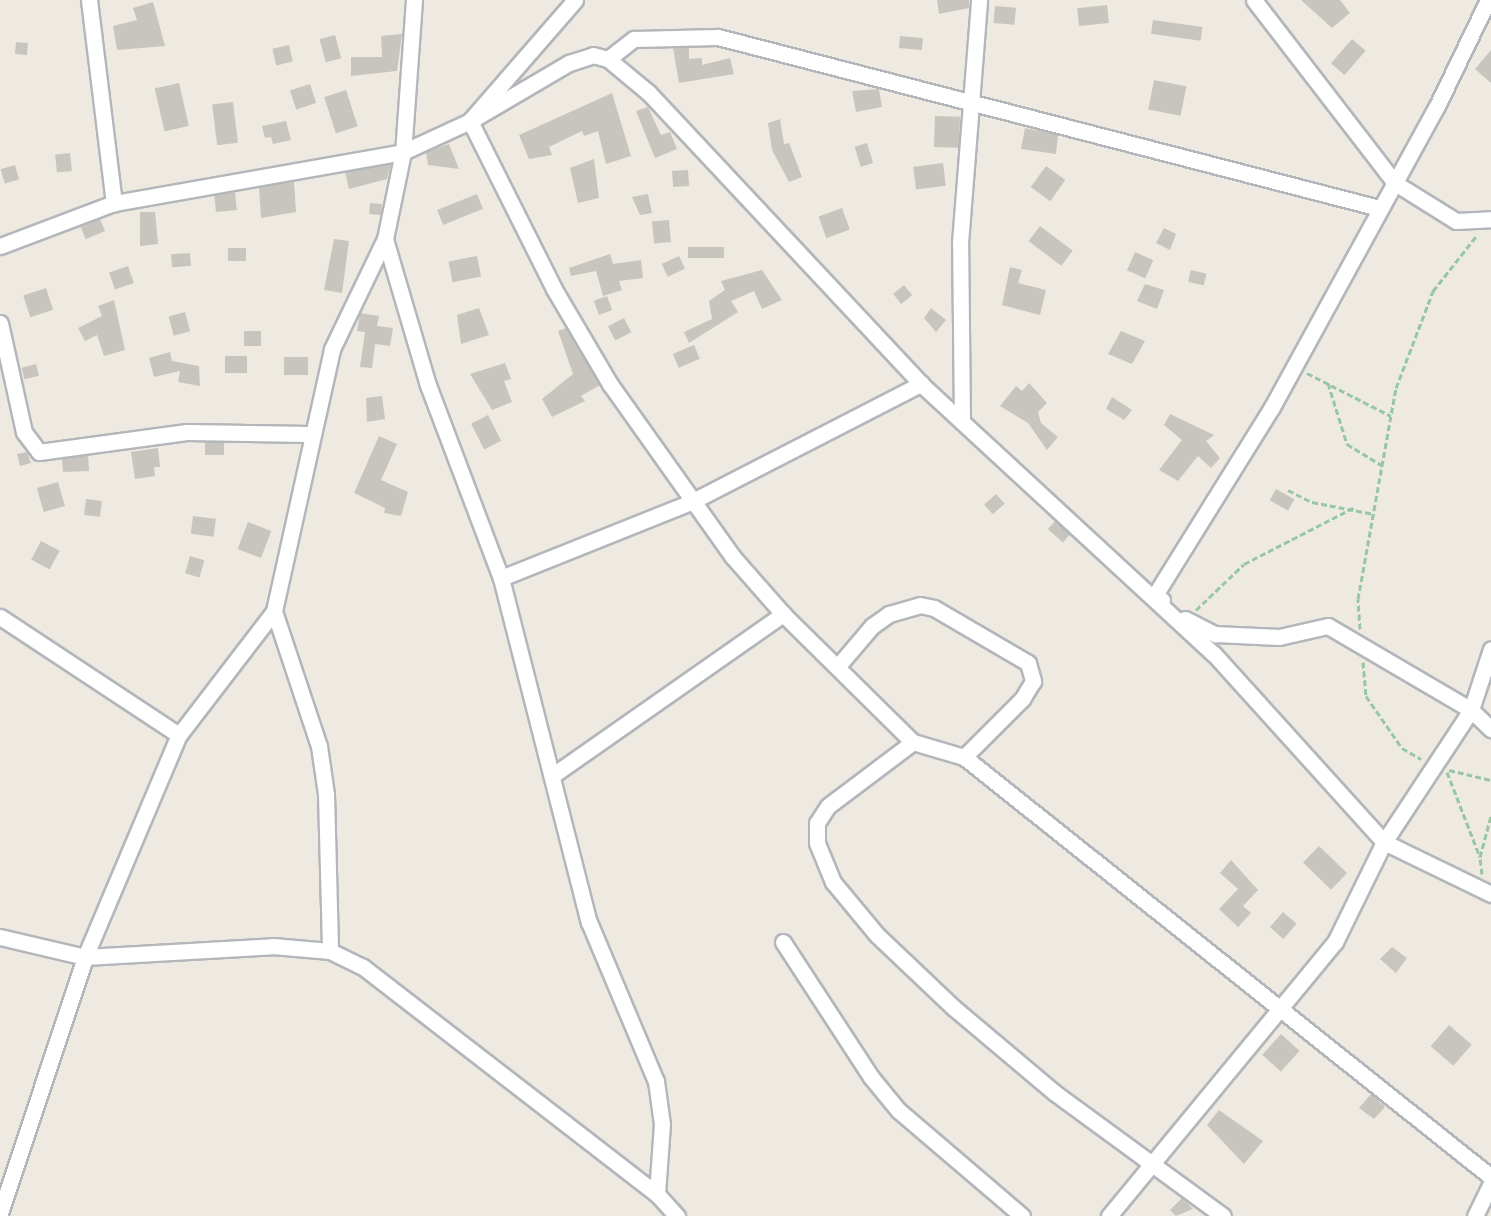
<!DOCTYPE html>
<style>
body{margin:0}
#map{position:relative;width:1491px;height:1216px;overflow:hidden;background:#eeeae2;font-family:Rubik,sans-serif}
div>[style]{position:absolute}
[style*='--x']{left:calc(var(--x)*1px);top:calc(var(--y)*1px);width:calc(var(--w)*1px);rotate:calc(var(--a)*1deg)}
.building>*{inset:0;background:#c8c5bf;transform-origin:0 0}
.path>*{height:3px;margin-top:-1.5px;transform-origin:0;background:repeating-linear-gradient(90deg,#97c7a2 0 6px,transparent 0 9px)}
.roads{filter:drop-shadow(2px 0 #b3b6ba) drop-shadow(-2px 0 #b3b6ba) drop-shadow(0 2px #b3b6ba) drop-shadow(0 -2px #b3b6ba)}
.street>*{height:15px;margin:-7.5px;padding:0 7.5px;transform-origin:7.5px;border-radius:7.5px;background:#fff}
span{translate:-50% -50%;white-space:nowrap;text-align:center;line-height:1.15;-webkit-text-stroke:4.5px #fff;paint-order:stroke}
</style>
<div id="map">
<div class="building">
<div style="clip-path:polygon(937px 0,969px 0,969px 8px,939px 14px)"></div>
<div style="clip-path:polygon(1301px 0,1340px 0,1350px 13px,1332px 28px)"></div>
<div style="clip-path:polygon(153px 2px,165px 46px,117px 50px,113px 26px,137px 20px,133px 8px)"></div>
<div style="left:1107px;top:5px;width:18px;height:30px;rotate:84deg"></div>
<div style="left:995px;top:6px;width:21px;height:17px;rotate:5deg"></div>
<div style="left:1153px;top:20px;width:50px;height:14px;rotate:8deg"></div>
<div style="clip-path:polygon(402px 34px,397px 71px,351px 76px,351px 57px,382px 57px,381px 36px)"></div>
<div style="left:335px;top:35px;width:24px;height:16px;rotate:75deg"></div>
<div style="left:900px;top:36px;width:23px;height:12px;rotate:5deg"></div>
<div style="left:1352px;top:39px;width:18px;height:32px;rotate:41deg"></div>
<div style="left:16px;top:42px;width:12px;height:12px;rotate:5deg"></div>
<div style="left:289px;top:45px;width:17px;height:17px;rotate:77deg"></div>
<div style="clip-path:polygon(689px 47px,689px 59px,702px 58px,702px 65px,730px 58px,734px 74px,679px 83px,673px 48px)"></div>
<div style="clip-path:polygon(1491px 50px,1491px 83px,1475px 69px)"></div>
<div style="left:1154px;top:80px;width:33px;height:30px;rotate:11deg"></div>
<div style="left:179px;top:83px;width:44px;height:25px;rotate:77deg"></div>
<div style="left:310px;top:84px;width:20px;height:21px;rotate:72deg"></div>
<div style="clip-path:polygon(879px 89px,882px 107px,856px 112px,852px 91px)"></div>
<div style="left:346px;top:90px;width:38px;height:23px;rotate:72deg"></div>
<div style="clip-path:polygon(612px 93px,631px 156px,606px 164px,598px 131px,584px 136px,582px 131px,549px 147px,552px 155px,529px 159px,519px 135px)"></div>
<div style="left:233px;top:102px;width:41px;height:21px;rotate:83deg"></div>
<div style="clip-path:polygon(648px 107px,661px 135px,670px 132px,677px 149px,655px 158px,636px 111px)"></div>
<div style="left:935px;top:116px;width:25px;height:31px;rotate:2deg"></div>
<div style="clip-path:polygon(780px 119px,784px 144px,789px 143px,802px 177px,789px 182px,772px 150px,768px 123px)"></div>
<div style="clip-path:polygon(286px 121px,291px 140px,273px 144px,271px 137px,265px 138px,262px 126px)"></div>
<div style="clip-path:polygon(1025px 128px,1058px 135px,1056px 154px,1021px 149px)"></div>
<div style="left:867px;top:143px;width:21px;height:13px;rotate:73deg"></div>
<div style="clip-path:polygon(449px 144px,459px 169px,428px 165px,426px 152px)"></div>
<div style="left:70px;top:153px;width:18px;height:15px;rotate:84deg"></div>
<div style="clip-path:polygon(594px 159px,599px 198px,578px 203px,570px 168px)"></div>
<div style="left:943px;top:163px;width:23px;height:30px;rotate:83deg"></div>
<div style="clip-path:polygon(391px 164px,387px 179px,349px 189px,345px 172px)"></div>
<div style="left:15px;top:165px;width:15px;height:15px;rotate:74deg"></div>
<div style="left:1046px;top:166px;width:24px;height:26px;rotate:36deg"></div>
<div style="left:688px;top:170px;width:16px;height:16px;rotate:86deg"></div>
<div style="clip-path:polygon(294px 182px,296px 212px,261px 218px,259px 187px)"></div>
<div style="left:235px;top:192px;width:18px;height:21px;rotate:84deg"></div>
<div style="left:477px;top:194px;width:16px;height:43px;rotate:68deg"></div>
<div style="clip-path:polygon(648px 194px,652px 213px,640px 215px,632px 197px)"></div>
<div style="left:370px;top:203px;width:12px;height:11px;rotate:5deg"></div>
<div style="left:842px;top:208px;width:23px;height:25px;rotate:70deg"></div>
<div style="clip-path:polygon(140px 212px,155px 212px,158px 244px,140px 246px)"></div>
<div style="left:100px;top:219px;width:13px;height:21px;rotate:67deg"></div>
<div style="left:669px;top:220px;width:22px;height:17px;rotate:85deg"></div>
<div style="left:1040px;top:226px;width:41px;height:19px;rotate:37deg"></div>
<div style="clip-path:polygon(1164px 228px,1176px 234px,1170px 250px,1156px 243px)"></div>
<div style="clip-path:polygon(334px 239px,349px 241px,342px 293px,324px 290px)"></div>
<div style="left:724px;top:247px;width:11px;height:36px;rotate:90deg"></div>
<div style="left:246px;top:248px;width:13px;height:18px;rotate:90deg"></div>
<div style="left:1135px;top:252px;width:20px;height:20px;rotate:24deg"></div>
<div style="left:190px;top:253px;width:13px;height:19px;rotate:86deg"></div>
<div style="clip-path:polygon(610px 254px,613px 264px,641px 260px,643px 278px,619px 281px,622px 290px,603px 296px,596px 271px,571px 276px,569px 268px)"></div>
<div style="left:477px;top:256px;width:21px;height:29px;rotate:79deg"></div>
<div style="left:679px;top:256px;width:14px;height:19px;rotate:65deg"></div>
<div style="left:128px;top:266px;width:18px;height:20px;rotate:71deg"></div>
<div style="clip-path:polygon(1010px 267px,1022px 270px,1018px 283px,1046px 290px,1040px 315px,1002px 305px)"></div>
<div style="clip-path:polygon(762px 270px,782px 300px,762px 309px,754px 291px,731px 301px,738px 312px,689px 343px,684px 332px,712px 319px,709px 301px,725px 290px,721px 281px)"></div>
<div style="left:1191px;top:270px;width:16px;height:12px;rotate:14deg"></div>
<div style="clip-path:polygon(1145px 284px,1164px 290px,1157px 309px,1137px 301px)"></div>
<div style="left:904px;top:285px;width:13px;height:14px;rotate:51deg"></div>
<div style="left:46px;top:288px;width:23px;height:24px;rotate:72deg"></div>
<div style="left:607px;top:296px;width:15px;height:14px;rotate:70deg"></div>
<div style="clip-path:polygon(114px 300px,125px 350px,104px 356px,97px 335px,85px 341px,78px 328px,102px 316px,98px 306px)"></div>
<div style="clip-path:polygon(479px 308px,489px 335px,461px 344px,457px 315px)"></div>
<div style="clip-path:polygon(931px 308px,946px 320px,936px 332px,924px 318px)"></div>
<div style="left:185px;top:312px;width:20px;height:17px;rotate:75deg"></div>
<div style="clip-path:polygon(360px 313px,379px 316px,377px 326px,393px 328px,390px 346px,375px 344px,372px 368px,360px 367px,365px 332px,357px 331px)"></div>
<div style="left:624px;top:318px;width:16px;height:18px;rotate:63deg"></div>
<div style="clip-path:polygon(566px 328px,600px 385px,581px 396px,585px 401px,552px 417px,542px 399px,573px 374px,558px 331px)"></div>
<div style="left:244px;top:331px;width:17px;height:15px"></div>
<div style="clip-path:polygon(1121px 331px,1145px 341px,1132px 364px,1108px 354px)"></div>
<div style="left:694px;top:345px;width:15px;height:23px;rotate:67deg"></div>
<div style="clip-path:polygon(170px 352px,172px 361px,199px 366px,200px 386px,178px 382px,180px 371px,154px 377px,149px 358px)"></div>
<div style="left:225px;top:356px;width:22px;height:17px"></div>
<div style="left:284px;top:357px;width:24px;height:18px"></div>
<div style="clip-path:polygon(505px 363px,511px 379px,504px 381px,512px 402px,492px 410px,470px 374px)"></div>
<div style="left:36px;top:364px;width:12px;height:15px;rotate:76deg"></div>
<div style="clip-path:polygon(1029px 383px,1047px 403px,1038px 412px,1041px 423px,1058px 437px,1047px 450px,1028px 423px,1000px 406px,1016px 386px,1022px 391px)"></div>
<div style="clip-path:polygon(382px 396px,385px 419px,367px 422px,366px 398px)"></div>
<div style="clip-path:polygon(1112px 397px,1132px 410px,1124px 420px,1106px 409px)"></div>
<div style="clip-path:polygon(1170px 414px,1214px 435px,1206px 441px,1220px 458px,1211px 468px,1198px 456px,1178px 481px,1159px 470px,1182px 440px,1164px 425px)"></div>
<div style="left:488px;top:415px;width:29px;height:19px;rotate:63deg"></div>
<div style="clip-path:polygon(379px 436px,397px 444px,381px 480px,408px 492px,401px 516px,384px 513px,385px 508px,354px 493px)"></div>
<div style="left:205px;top:442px;width:19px;height:13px"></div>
<div style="clip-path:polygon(158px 448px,160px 467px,154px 467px,155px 476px,135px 479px,131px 452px)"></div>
<div style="clip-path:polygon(27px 452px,31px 463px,20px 466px,17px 454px)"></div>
<div style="clip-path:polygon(88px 455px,89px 471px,63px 472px,62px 459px)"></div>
<div style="left:58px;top:482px;width:25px;height:22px;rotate:74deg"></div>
<div style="left:1276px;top:489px;width:21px;height:13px;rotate:29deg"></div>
<div style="left:996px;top:494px;width:13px;height:16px;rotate:48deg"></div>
<div style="left:86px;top:499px;width:16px;height:16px;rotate:7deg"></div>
<div style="left:193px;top:516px;width:23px;height:18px;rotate:7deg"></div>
<div style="left:1055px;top:521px;width:20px;height:11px;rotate:41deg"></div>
<div style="left:248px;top:522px;width:25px;height:29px;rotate:21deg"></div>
<div style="left:41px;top:541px;width:21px;height:21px;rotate:28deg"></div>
<div style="left:190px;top:556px;width:15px;height:18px;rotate:16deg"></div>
<div style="left:1319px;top:846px;width:39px;height:23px;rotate:44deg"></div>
<div style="clip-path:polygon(1231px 860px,1258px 890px,1243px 906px,1251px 913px,1238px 927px,1219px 909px,1238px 889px,1220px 873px)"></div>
<div style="left:1283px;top:912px;width:18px;height:20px;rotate:41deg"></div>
<div style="clip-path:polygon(1392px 947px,1407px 958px,1396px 973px,1380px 959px)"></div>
<div style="left:1449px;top:1025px;width:30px;height:28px;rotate:41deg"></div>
<div style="left:1281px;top:1034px;width:25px;height:28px;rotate:42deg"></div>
<div style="clip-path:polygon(1371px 1094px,1385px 1107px,1374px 1119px,1359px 1108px)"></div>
<div style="clip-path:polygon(1219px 1110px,1263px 1141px,1244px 1164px,1207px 1125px)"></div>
<div style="clip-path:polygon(1182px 1198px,1193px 1209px,1176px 1216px,1170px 1210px)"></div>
</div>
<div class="path">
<div style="--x:1307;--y:373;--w:94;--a:27.1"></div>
<div style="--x:1328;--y:383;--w:64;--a:72.7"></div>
<div style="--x:1347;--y:444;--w:42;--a:31.4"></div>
<div style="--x:1288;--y:490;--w:27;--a:27"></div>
<div style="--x:1312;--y:502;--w:63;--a:11"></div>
<div style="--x:1196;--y:610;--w:66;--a:-43.8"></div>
<div style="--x:1244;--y:564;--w:123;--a:-27.2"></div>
<div style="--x:1360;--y:629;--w:30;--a:-94"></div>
<div style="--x:1358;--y:599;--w:214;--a:-79.8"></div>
<div style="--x:1396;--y:388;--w:104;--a:-69.1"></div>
<div style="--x:1433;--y:291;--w:71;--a:-51.8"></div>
<div style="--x:1363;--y:662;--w:34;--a:85"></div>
<div style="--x:1366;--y:696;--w:63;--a:55.3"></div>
<div style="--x:1402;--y:748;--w:22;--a:30"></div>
<div style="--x:1449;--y:770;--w:43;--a:13.4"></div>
<div style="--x:1447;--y:772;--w:91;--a:68.8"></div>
<div style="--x:1482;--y:874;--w:17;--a:-97"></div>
<div style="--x:1480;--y:857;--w:42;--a:-75"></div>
</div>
<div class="roads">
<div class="street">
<div style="--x:89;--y:0;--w:205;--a:83"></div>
<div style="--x:414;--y:0;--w:152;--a:94.1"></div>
<div style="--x:403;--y:152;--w:89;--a:101.7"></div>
<div style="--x:385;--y:239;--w:152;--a:73.6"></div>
<div style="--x:428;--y:385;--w:206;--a:69.3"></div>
<div style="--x:501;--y:578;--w:355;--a:75.7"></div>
<div style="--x:589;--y:922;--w:173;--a:67.2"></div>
<div style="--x:656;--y:1081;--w:43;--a:82.1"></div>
<div style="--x:662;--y:1124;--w:70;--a:94.1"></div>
<div style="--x:575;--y:0;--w:160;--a:131"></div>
<div style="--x:470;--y:121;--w:188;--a:63.4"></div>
<div style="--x:554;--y:289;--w:110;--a:59.5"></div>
<div style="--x:610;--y:384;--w:212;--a:54.6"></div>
<div style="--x:733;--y:557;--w:76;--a:48.7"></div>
<div style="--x:783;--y:614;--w:182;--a:44.6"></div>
<div style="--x:913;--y:742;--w:53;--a:16.4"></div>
<div style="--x:964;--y:757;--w:674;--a:38.55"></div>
<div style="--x:1254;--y:0;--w:231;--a:52.4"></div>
<div style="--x:1395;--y:183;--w:72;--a:31.9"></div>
<div style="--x:1456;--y:221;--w:35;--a:-3"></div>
<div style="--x:608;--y:59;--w:33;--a:-38"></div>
<div style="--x:634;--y:39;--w:84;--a:-1.4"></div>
<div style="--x:718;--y:37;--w:683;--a:14.5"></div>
<div style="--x:0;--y:246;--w:122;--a:-20.7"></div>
<div style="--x:114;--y:203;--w:293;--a:-10"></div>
<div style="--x:403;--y:152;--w:74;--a:-24.8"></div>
<div style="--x:470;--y:121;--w:115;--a:-30.4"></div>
<div style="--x:569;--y:63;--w:25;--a:-18"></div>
<div style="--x:593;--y:55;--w:16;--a:15"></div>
<div style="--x:608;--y:59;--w:53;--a:39.7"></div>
<div style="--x:649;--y:93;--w:398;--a:46.9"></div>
<div style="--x:921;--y:384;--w:398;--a:42.7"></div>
<div style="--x:1214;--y:654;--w:253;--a:47.9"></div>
<div style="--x:1384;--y:842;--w:119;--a:25.9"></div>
<div style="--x:0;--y:323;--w:112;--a:77.6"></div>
<div style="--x:24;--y:432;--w:25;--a:53"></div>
<div style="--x:39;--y:452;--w:149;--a:-7.7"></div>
<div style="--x:187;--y:432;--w:122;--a:0.9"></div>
<div style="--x:962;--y:422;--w:179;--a:-90.6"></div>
<div style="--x:960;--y:243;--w:244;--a:-85.5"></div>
<div style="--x:501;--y:578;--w:205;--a:-21.8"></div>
<div style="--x:691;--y:502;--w:259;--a:-27.2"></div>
<div style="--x:1162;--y:600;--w:9;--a:-144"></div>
<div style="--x:1155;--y:595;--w:221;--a:-58.1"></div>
<div style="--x:1272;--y:407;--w:343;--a:-61.3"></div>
<div style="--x:1437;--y:106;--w:118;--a:-64.3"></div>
<div style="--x:274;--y:611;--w:142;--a:71.6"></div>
<div style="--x:319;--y:746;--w:49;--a:81.7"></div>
<div style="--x:326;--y:794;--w:157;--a:88.5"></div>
<div style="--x:0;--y:617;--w:214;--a:33.4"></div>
<div style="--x:1185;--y:619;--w:34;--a:27"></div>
<div style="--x:1215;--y:634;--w:64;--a:2.7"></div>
<div style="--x:1279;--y:637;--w:50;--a:-12.7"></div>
<div style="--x:1328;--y:626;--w:166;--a:30.4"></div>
<div style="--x:1471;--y:710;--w:28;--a:44"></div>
<div style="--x:838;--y:666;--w:52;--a:-49.6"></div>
<div style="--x:872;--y:626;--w:21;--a:-35"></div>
<div style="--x:889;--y:614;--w:32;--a:-16"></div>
<div style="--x:920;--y:605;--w:14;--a:12"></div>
<div style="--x:934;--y:608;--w:109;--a:30.3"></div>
<div style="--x:1028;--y:663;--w:19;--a:74"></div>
<div style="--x:1033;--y:681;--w:21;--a:121"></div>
<div style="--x:1022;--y:699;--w:82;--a:135"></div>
<div style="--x:913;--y:742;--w:106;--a:143"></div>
<div style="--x:828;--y:806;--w:20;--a:123"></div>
<div style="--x:817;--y:823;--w:20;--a:90"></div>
<div style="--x:817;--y:843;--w:42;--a:67.7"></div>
<div style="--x:833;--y:882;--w:69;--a:50.3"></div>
<div style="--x:877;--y:935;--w:106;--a:43.5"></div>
<div style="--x:954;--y:1008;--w:132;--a:40.1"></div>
<div style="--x:1055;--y:1093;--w:208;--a:36.2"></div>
<div style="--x:553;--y:775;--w:281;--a:-35"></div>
<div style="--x:0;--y:937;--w:87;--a:13.2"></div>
<div style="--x:85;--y:957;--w:188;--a:-3.3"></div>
<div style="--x:273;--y:946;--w:57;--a:5"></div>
<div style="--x:330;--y:951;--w:37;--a:26"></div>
<div style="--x:363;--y:967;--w:371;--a:37.7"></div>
<div style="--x:657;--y:1194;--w:30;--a:48"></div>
<div style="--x:783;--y:942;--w:161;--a:56.9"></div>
<div style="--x:871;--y:1077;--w:43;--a:50.7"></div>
<div style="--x:898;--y:1110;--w:163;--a:40.5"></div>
<div style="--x:0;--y:1213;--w:270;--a:-71.6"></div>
<div style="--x:85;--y:957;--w:241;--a:-67.1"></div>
<div style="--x:179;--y:735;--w:156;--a:-52.5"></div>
<div style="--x:274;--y:611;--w:268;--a:-77.5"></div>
<div style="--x:332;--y:349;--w:122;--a:-64.3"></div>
<div style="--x:1109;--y:1216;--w:355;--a:-50.5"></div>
<div style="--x:1335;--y:942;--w:111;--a:-63.9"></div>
<div style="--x:1384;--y:842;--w:158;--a:-56.6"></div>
<div style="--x:1471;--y:710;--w:64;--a:-71.8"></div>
<div style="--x:1475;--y:1216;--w:37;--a:-64"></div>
</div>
</div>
</div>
